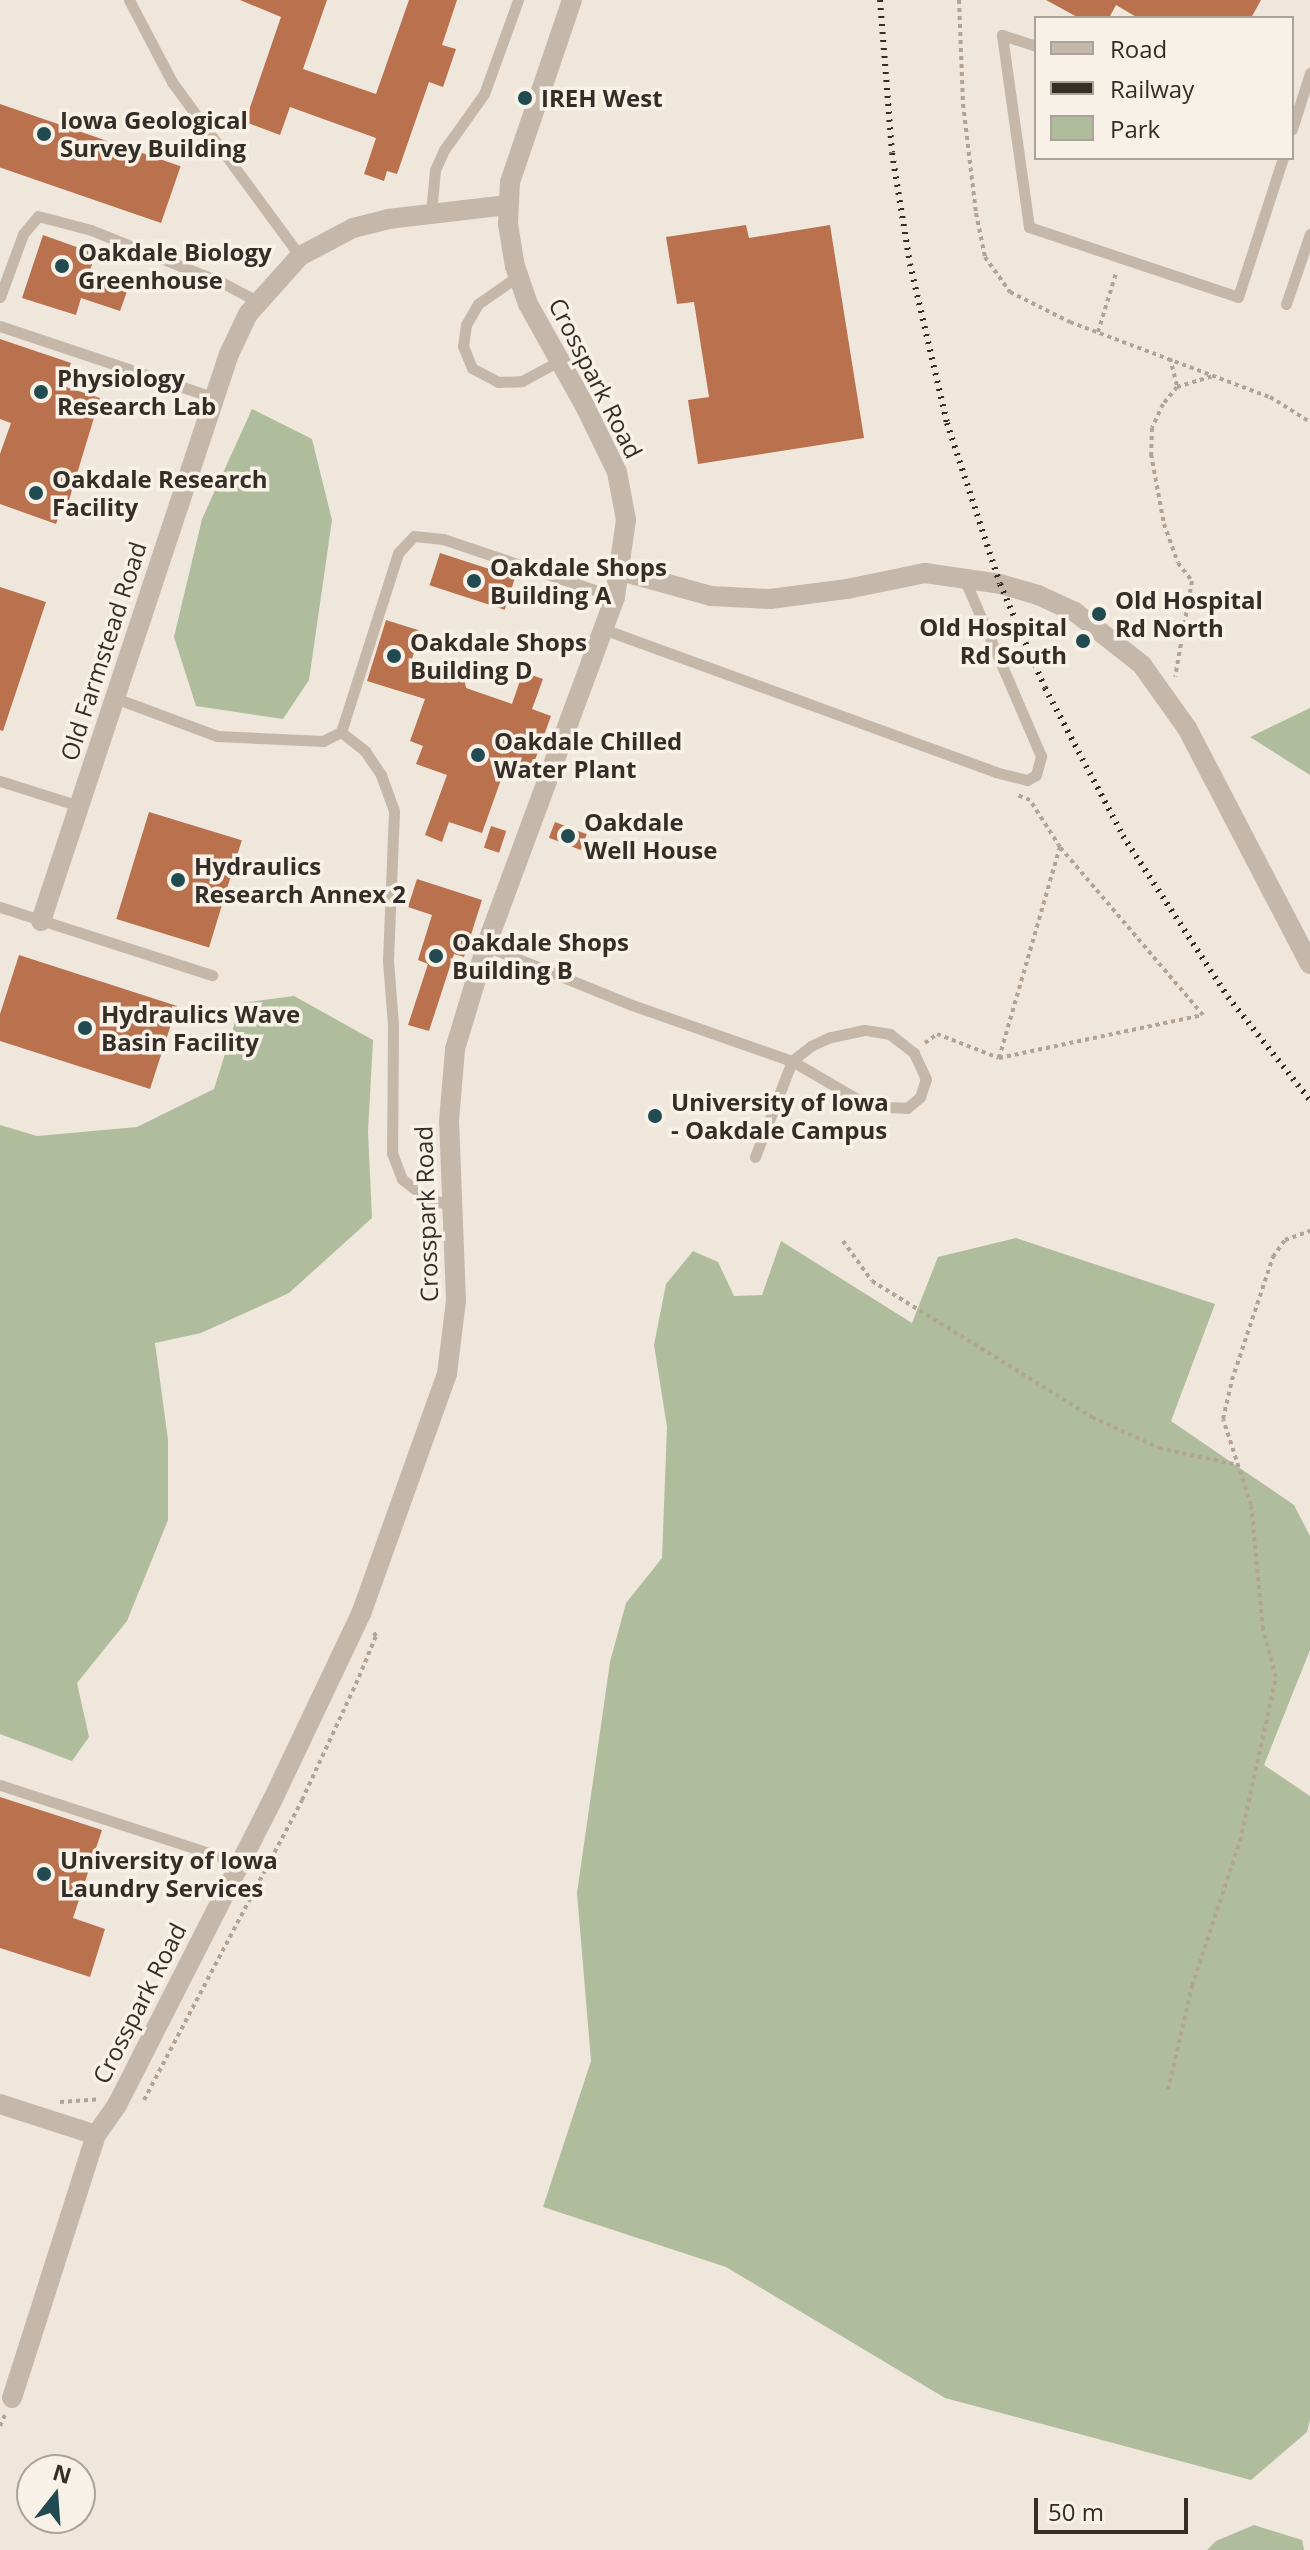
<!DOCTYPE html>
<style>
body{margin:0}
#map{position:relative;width:1310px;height:2550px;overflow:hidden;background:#efe7dc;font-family:"Open Sans",sans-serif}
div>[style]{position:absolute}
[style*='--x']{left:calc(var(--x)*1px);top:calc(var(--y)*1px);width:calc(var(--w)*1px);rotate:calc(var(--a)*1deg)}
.green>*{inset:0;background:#b0bd9d}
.building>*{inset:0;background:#ba714e;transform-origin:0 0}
.path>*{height:4px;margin-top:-2px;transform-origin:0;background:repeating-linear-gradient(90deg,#b2a393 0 4px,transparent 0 8px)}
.service>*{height:11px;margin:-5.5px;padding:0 5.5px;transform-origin:5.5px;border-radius:5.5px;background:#c6b8a9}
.minor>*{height:20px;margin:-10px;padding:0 10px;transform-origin:10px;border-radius:10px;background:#c6b8a9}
.rail>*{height:6px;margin-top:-3px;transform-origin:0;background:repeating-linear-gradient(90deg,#342d28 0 2px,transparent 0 8px)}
.dots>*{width:22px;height:22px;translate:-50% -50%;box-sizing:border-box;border:4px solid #f7f1e7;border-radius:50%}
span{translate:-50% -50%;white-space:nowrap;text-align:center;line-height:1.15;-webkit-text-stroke:7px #f7f1e7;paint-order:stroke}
.poi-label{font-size:24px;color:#342d28;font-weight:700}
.left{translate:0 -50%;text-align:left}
.right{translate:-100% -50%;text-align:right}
.street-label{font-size:24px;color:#342d28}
.legend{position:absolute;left:1034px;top:16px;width:260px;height:144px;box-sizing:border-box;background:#f7f1e7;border:2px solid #a9a39b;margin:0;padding:10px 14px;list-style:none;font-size:24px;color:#342d28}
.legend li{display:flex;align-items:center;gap:16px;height:40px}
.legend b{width:40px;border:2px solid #a9a39b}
.north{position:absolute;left:16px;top:2454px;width:80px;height:80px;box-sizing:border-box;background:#f7f1e7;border:2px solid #a9a39b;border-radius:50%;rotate:17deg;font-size:22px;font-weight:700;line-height:32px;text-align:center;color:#342d28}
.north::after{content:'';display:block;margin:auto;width:28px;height:36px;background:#214a51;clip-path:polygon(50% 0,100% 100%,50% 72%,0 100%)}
.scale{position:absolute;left:1034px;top:2498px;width:154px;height:36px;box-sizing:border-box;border:4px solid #342d28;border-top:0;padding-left:10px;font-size:24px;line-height:28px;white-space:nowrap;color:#342d28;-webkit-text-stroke:6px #f7f1e7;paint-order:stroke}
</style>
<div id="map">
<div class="green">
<div style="clip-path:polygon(252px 409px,312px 439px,332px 520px,309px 680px,283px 719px,196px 706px,174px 637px,202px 519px)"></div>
<div style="clip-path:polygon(1310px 708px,1310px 775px,1250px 737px)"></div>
<div style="clip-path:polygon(294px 996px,373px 1040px,368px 1132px,372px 1218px,289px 1293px,201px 1333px,155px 1343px,168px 1440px,168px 1520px,127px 1621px,77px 1683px,89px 1737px,72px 1761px,0 1734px,0 1125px,37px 1136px,137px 1127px,214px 1089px,241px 1003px)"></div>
<div style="clip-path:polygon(1016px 1238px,1215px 1304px,1171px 1421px,1294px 1505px,1310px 1536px,1310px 1650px,1264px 1765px,1310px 1796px,1310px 2420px,1307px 2432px,1251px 2480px,945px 2398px,726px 2267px,543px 2207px,591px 2061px,577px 1893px,610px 1662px,626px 1603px,662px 1558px,667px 1427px,654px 1345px,666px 1284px,693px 1251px,718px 1262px,734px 1296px,762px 1295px,781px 1241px,912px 1323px,938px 1257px)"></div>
<div style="clip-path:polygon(1254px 2525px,1302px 2540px,1304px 2550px,1207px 2550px,1216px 2541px)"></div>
</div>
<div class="building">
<div style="clip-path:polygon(240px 0,327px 0,303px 69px,376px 94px,409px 0,457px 0,442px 45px,456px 49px,443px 87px,429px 82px,397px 174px,387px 171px,384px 181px,364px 174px,376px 138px,290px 107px,280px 135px,245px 122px,281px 17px)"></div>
<div style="clip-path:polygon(1046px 0,1261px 0,1251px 18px,1138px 18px,1116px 5px,1109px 18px,1079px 18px)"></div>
<div style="left:0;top:104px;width:191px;height:60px;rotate:19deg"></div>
<div style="clip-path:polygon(746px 225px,749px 238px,830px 225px,864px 438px,698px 464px,688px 400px,709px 397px,694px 302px,677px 304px,666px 237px)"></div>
<div style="clip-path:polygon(43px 235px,96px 254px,90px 270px,130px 283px,120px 311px,81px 298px,76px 315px,22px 298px)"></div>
<div style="clip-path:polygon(0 339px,71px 363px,63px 386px,100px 398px,66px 510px,62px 508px,56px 524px,0 504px,0 454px,11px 423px,0 419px)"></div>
<div style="left:440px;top:553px;width:79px;height:34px;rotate:18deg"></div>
<div style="clip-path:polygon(0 587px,46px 602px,3px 731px,0 730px)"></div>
<div style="clip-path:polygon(386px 620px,421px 631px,412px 659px,464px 677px,466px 688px,512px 704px,523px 672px,543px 679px,532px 709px,551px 716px,527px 782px,503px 774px,482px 833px,449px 822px,442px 842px,425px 835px,447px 775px,416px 764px,423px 746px,410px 741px,425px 699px,367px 681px)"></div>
<div style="left:149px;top:812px;width:97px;height:112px;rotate:17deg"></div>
<div style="left:555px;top:822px;width:34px;height:17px;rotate:21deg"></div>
<div style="left:491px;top:826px;width:16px;height:23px;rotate:18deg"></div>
<div style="clip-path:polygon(417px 879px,482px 900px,464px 957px,454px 954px,429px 1031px,408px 1025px,428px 964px,418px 960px,432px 915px,408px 907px)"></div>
<div style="clip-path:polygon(19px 955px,177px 1006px,150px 1089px,0 1041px,0 1014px)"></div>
<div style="clip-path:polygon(0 1797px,102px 1830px,73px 1918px,105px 1929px,90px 1977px,0 1948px)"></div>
</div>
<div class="path">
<div style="--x:959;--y:0;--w:104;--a:87.8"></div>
<div style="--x:963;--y:104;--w:110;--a:83.2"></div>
<div style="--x:976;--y:213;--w:45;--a:78.4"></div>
<div style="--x:985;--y:257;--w:43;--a:54.5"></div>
<div style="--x:1010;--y:292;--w:67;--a:26.6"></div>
<div style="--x:1070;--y:322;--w:214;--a:20.6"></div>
<div style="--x:1270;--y:397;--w:47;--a:32"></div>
<div style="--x:1098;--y:332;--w:62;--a:-73"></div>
<div style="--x:1170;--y:358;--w:30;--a:76"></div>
<div style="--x:1177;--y:387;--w:22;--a:129"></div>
<div style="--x:1163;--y:404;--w:26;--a:115"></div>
<div style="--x:1152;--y:428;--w:26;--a:92"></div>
<div style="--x:1151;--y:454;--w:71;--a:79.5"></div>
<div style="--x:1164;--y:524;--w:41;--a:70.3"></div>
<div style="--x:1178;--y:563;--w:23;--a:52"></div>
<div style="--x:1192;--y:581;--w:97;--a:100"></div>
<div style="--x:1177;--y:387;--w:38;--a:-17"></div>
<div style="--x:925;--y:1043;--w:15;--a:-37"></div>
<div style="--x:937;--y:1034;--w:66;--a:21.2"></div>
<div style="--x:999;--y:1058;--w:220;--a:-73.9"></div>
<div style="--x:1060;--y:847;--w:56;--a:-122.6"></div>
<div style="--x:1030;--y:800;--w:14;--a:-159"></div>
<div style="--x:999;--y:1058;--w:208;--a:-11.9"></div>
<div style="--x:1203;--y:1015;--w:221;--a:-130.4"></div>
<div style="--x:843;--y:1241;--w:49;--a:54.1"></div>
<div style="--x:872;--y:1281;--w:259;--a:31.7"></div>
<div style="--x:1092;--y:1417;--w:74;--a:24.8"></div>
<div style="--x:1159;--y:1448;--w:80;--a:12.3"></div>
<div style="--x:1168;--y:2090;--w:107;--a:-77"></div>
<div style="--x:1192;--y:1986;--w:153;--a:-71.7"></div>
<div style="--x:1240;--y:1841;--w:168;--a:-77.6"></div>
<div style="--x:1276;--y:1677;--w:50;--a:-105.2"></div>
<div style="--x:1263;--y:1629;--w:125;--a:-95.5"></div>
<div style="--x:1251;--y:1505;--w:90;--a:-108"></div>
<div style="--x:1223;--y:1419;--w:40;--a:-77"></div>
<div style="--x:1232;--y:1380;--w:130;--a:-71.6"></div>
<div style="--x:1273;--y:1257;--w:21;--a:-55"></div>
<div style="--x:1285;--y:1240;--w:27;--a:-20"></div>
<div style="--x:144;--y:2100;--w:339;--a:-62.2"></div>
<div style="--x:302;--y:1800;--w:136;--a:-65.1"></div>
<div style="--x:359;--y:1677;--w:44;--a:-67.5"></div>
<div style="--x:376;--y:1636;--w:4;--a:-124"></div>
<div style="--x:60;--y:2102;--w:39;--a:-4"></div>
<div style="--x:0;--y:2426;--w:12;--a:-66"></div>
</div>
<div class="service">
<div style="--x:129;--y:0;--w:93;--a:62.3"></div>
<div style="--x:172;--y:82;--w:216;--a:53.7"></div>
<div style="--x:1036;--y:46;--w:36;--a:-162"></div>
<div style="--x:1002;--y:35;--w:194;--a:82"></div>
<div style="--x:1029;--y:227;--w:220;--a:18.5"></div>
<div style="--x:1238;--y:297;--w:146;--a:-72.1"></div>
<div style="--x:1292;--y:129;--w:59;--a:-72.2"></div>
<div style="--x:431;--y:213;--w:43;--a:-84.7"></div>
<div style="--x:435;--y:170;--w:22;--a:-66"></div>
<div style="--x:444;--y:150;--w:69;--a:-54.5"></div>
<div style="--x:484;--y:94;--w:100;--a:-70.1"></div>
<div style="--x:518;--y:276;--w:49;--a:145"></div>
<div style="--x:478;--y:304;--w:24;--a:120"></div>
<div style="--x:466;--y:325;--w:21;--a:98"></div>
<div style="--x:463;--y:346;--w:24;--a:68"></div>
<div style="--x:472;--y:368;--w:30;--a:28"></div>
<div style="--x:498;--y:382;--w:24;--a:-2"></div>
<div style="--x:522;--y:381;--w:42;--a:-28.4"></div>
<div style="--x:0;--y:297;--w:67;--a:-69.9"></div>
<div style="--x:23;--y:234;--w:23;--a:-50"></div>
<div style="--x:38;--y:216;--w:55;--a:14.8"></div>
<div style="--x:91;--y:230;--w:142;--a:21.9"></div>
<div style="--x:223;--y:283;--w:40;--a:28"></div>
<div style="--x:1286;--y:304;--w:74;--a:-71.1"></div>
<div style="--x:0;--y:326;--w:227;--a:18.5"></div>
<div style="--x:603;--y:629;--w:417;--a:20"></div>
<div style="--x:995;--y:772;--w:33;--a:14"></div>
<div style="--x:1027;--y:780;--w:10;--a:-29"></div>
<div style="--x:1036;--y:775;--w:20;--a:-75"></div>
<div style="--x:1041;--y:756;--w:194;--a:-113.4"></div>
<div style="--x:115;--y:698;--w:109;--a:20.4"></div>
<div style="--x:217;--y:736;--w:106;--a:2.7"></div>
<div style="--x:323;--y:741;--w:20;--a:-27"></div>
<div style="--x:341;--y:732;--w:188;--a:-72.3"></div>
<div style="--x:398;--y:553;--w:23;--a:-47"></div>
<div style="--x:414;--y:536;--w:29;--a:6"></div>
<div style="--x:443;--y:539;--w:182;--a:18.6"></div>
<div style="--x:341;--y:732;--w:31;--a:38"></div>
<div style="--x:365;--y:751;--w:29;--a:56"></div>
<div style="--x:381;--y:775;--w:38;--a:70"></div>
<div style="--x:394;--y:811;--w:150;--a:92.3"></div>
<div style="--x:388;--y:961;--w:64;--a:85.5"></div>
<div style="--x:393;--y:1025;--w:128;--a:90.4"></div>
<div style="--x:392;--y:1153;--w:28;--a:69"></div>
<div style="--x:402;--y:1179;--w:31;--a:38"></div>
<div style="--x:426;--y:1198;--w:29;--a:16"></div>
<div style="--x:0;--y:781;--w:83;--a:17.6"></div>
<div style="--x:0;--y:907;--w:223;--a:17.8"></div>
<div style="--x:486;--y:946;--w:157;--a:22"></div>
<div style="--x:632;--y:1005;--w:170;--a:19.3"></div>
<div style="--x:792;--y:1061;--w:75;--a:30.3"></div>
<div style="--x:857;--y:1099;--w:27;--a:17"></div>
<div style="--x:883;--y:1107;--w:24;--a:2"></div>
<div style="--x:907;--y:1108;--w:17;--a:-40"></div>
<div style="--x:920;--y:1097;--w:19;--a:-72"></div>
<div style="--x:926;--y:1079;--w:29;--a:-115"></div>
<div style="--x:914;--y:1053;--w:31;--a:-142"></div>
<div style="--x:890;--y:1034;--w:26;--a:-171"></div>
<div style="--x:864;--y:1030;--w:35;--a:168"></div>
<div style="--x:830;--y:1037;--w:21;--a:155"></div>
<div style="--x:811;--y:1046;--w:24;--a:142"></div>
<div style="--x:792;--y:1061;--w:103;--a:111.1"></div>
<div style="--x:0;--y:1785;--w:252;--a:18"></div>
</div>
<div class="minor">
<div style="--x:621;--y:571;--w:93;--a:15.5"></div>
<div style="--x:711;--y:596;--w:59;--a:2.9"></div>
<div style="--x:770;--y:599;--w:78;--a:-7.4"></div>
<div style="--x:847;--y:589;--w:80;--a:-11.6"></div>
<div style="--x:925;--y:573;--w:76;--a:8.3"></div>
<div style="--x:1000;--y:584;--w:40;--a:16"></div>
<div style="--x:1038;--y:595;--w:41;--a:24.7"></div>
<div style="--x:1075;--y:612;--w:85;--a:38.3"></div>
<div style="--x:1142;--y:665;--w:77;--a:54.5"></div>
<div style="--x:1187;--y:728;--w:266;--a:62.5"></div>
<div style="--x:41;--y:921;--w:597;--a:-71.66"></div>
<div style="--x:229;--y:354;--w:44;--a:-64.6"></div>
<div style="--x:248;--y:314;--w:78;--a:-48.1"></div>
<div style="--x:300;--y:256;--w:60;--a:-27.8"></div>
<div style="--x:353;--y:228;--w:36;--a:-14"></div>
<div style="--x:388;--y:219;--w:120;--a:-6.7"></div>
<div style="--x:0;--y:2104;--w:101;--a:17.9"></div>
<div style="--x:12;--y:2398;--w:276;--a:-72.3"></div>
<div style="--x:96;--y:2135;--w:37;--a:-55"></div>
<div style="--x:117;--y:2105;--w:343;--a:-63"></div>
<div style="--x:273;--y:1799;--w:205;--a:-64.6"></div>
<div style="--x:361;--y:1614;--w:255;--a:-70.3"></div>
<div style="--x:447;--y:1374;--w:74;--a:-83"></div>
<div style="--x:456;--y:1301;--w:180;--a:-92.2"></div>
<div style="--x:449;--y:1121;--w:72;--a:-85.2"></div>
<div style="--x:455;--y:1049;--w:108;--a:-73.2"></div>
<div style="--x:486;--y:946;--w:372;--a:-69.7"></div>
<div style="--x:615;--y:597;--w:78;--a:-81.9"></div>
<div style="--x:626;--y:520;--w:49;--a:-100.6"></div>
<div style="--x:617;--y:472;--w:73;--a:-115.9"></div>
<div style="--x:585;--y:406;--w:117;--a:-119.2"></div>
<div style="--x:528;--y:304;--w:39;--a:-109"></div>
<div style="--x:515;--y:267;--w:44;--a:-99.2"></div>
<div style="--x:508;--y:224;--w:42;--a:-87.3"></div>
<div style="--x:510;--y:182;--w:192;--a:-71.2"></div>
</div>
<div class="rail">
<div style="--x:880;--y:0;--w:153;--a:85.5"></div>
<div style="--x:892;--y:153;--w:112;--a:80.8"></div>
<div style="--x:910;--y:264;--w:163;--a:76.9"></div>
<div style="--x:947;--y:423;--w:169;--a:71.8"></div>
<div style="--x:1000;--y:584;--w:113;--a:66.6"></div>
<div style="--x:1045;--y:688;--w:167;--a:62.2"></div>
<div style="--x:1123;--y:836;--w:192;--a:56.9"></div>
<div style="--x:1228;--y:997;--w:132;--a:51.5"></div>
</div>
<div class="dots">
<div style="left:525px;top:98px;background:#214a51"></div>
<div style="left:44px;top:134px;background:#214a51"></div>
<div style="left:62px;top:266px;background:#214a51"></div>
<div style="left:41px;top:392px;background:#214a51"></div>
<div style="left:36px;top:493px;background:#214a51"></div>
<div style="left:474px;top:581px;background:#214a51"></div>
<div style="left:1099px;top:614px;background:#214a51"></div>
<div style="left:1083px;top:641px;background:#214a51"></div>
<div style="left:394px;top:656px;background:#214a51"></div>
<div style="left:478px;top:755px;background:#214a51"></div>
<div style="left:568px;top:836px;background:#214a51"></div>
<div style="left:178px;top:880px;background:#214a51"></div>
<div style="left:436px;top:956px;background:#214a51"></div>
<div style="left:85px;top:1028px;background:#214a51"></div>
<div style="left:655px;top:1116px;background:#214a51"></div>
<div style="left:44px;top:1874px;background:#214a51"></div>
</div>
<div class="poi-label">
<span class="left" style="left:541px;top:98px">IREH West</span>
<span class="left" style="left:60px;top:134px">Iowa Geological<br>Survey Building</span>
<span class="left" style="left:78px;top:266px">Oakdale Biology<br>Greenhouse</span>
<span class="left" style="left:57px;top:392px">Physiology<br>Research Lab</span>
<span class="left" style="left:52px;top:493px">Oakdale Research<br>Facility</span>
<span class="left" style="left:490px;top:581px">Oakdale Shops<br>Building A</span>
<span class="left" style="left:1115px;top:614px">Old Hospital<br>Rd North</span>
<span class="right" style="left:1067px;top:641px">Old Hospital<br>Rd South</span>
<span class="left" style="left:410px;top:656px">Oakdale Shops<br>Building D</span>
<span class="left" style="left:494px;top:755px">Oakdale Chilled<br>Water Plant</span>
<span class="left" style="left:584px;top:836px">Oakdale<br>Well House</span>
<span class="left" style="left:194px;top:880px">Hydraulics<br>Research Annex 2</span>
<span class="left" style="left:452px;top:956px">Oakdale Shops<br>Building B</span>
<span class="left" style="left:101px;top:1028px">Hydraulics Wave<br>Basin Facility</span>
<span class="left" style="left:671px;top:1116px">University of Iowa<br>- Oakdale Campus</span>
<span class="left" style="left:60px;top:1874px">University of Iowa<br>Laundry Services</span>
</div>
<div class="street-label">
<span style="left:596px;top:378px;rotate:63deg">Crosspark Road</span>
<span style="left:103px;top:651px;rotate:-72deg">Old Farmstead Road</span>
<span style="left:426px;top:1214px;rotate:-92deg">Crosspark Road</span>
<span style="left:139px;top:2003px;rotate:-63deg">Crosspark Road</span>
</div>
<ul class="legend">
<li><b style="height:10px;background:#c6b8a9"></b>Road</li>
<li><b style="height:10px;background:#342d28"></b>Railway</li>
<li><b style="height:22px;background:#b0bd9d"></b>Park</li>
</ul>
<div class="north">N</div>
<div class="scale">50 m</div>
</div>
